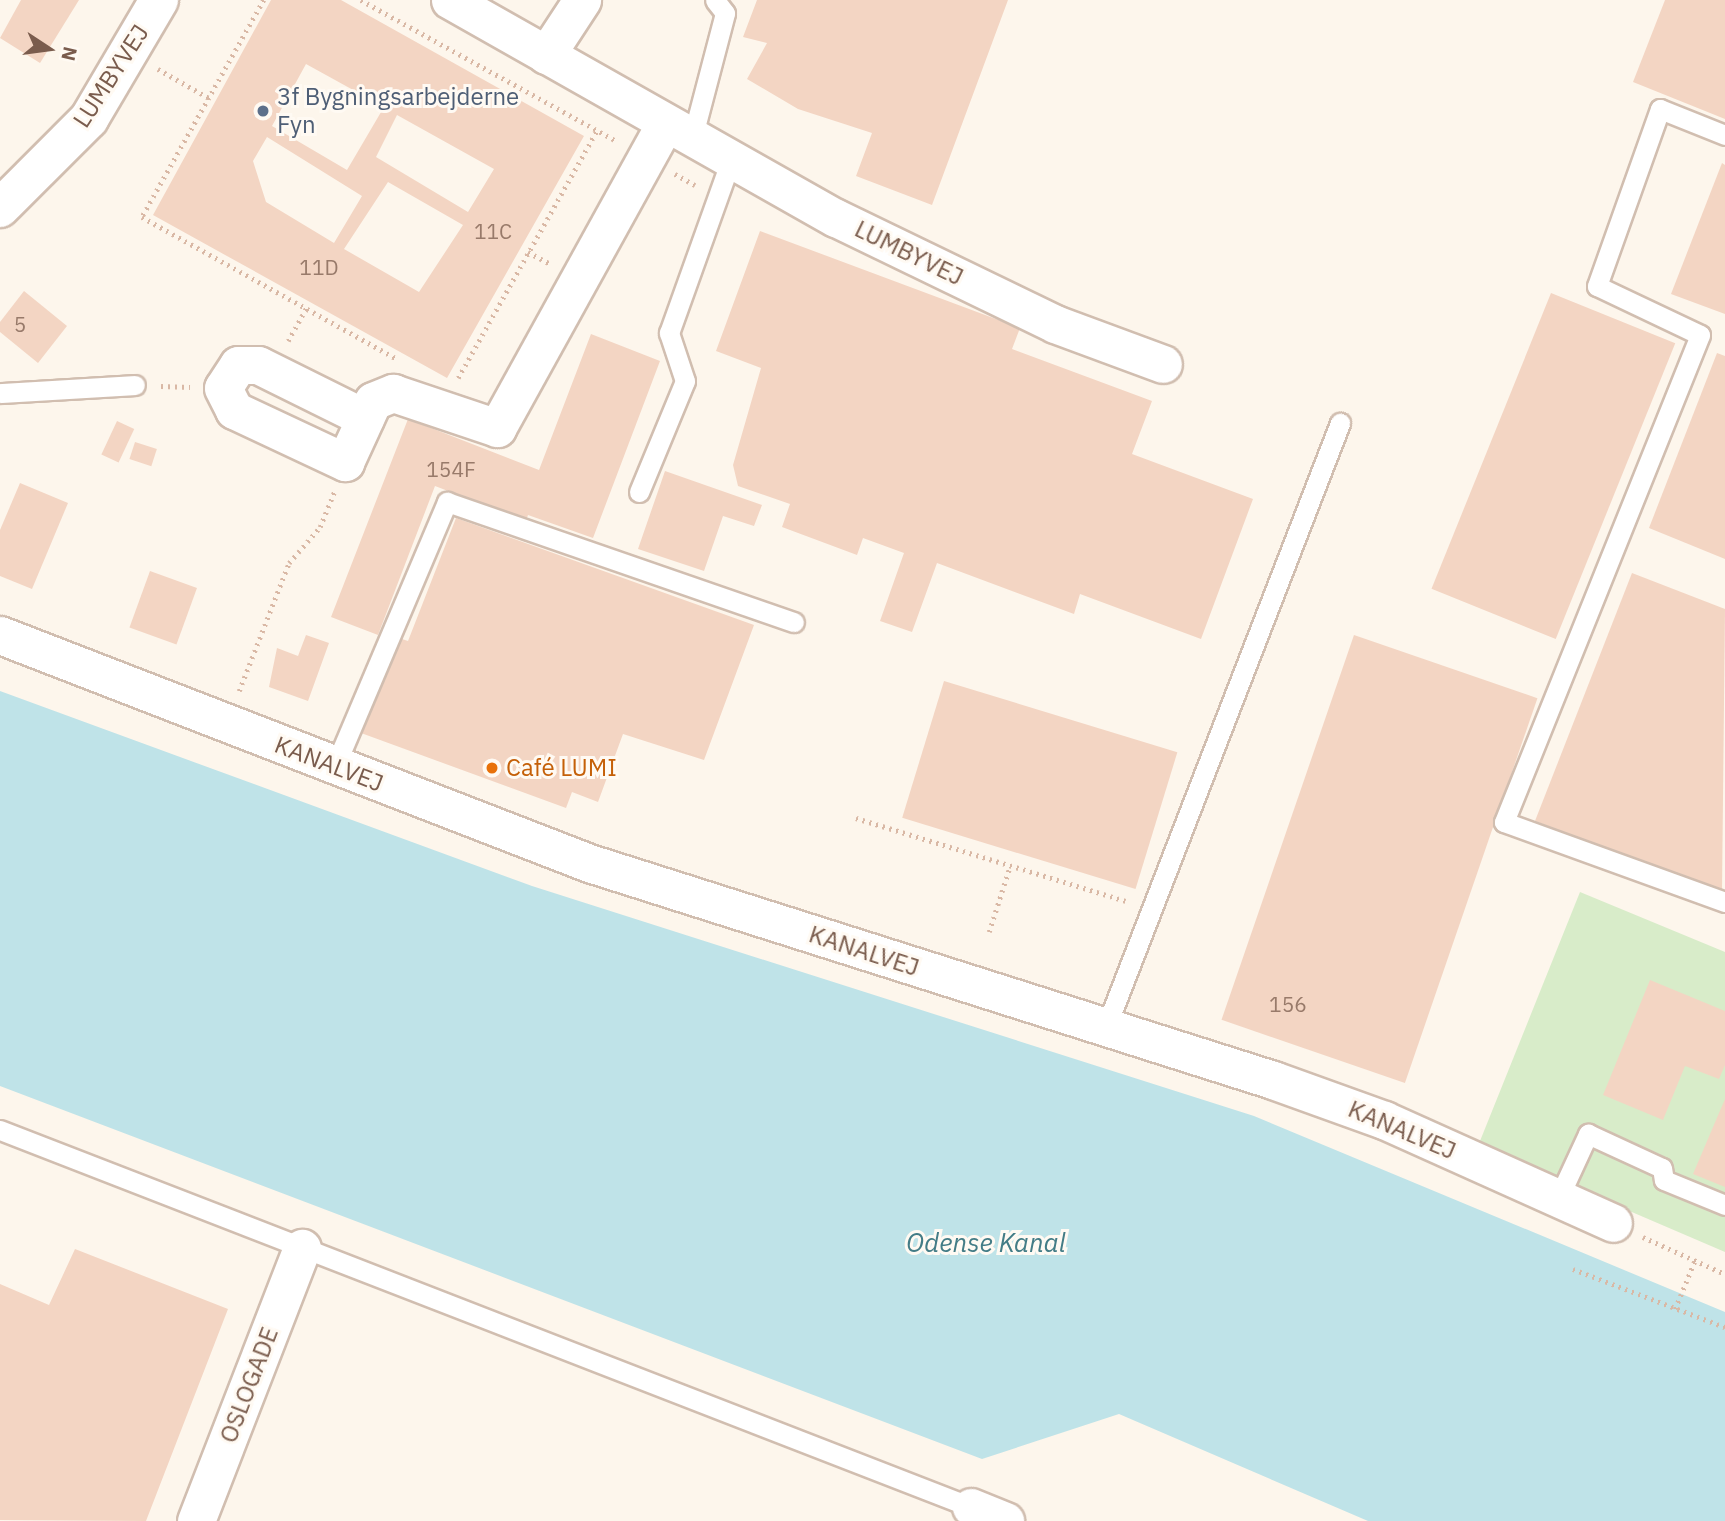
<!DOCTYPE html>
<meta charset="utf-8">
<style>
body{margin:0}
#map{position:relative;width:1725px;height:1521px;overflow:hidden;background:#fdf6ec;font-family:"IBM Plex Sans",sans-serif}
div>[style]{position:absolute}
[style*='--x']{left:calc(var(--x)*1px);top:calc(var(--y)*1px);width:calc(var(--w)*1px);rotate:calc(var(--a)*1deg)}
.green>*{inset:0;background:#d8ecc9}
.water>*{inset:0;background:#bfe3e8}
.building>*{inset:0;background:#f3d5c3;transform-origin:0 0}
.path>*{height:4.5px;margin-top:-2.25px;transform-origin:0;background:repeating-linear-gradient(90deg,#d9b8a5 0 2px,transparent 0 7px)}
.roads{filter:drop-shadow(2px 0 #d1beb0) drop-shadow(-2px 0 #d1beb0) drop-shadow(0 2px #d1beb0) drop-shadow(0 -2px #d1beb0)}
.lane>*{height:19px;margin:-9.5px;padding:0 9.5px;transform-origin:9.5px;border-radius:9.5px;background:#fff}
.street>*{height:37px;margin:-18.5px;padding:0 18.5px;transform-origin:18.5px;border-radius:18.5px;background:#fff}
.secondary>*{height:38px;margin:-19px;padding:0 19px;transform-origin:19px;border-radius:19px;background:#fff}
.dots>*{width:19px;height:19px;translate:-50% -50%;box-sizing:border-box;border:4px solid #fffaf3;border-radius:50%}
span{translate:-50% -50%;white-space:nowrap;text-align:center;line-height:1.15;-webkit-text-stroke:6px #fffaf3;paint-order:stroke}
.number-label{font-size:21px;color:#987a6a}
.number-label span{-webkit-text-stroke-width:0}
.street-label{font-size:24px;color:#7a5c4d}
.service-label{font-size:24px;color:#4e5e75}
.left{translate:0 -50%;text-align:left}
.food-label{font-size:24px;color:#c56008}
.water-label{font-size:26px;color:#437c86;font-style:italic}
.north{position:absolute;left:14px;top:14px;width:70px;height:70px;-webkit-text-stroke:5px #fffaf3;paint-order:stroke;rotate:103deg;font-size:19px;font-weight:700;line-height:28px;text-align:center;color:#7a5c4d}
.north::after{content:'';display:block;margin:auto;width:24px;height:32px;background:#7a5c4d;clip-path:polygon(50% 0,100% 100%,50% 72%,0 100%)}
</style>
<div id="map">
<div class="green">
<div style="clip-path:polygon(1580px 892px,1725px 952px,1725px 1252px,1478px 1146px)"></div>
</div>
<div class="water">
<div style="clip-path:polygon(0 691px,532px 886px,1254px 1116px,1725px 1312px,1725px 1521px,1368px 1521px,1119px 1414px,982px 1459px,0 1086px)"></div>
</div>
<div class="building">
<div style="clip-path:polygon(21px 0,79px 0,40px 63px,0 38px)"></div>
<div style="clip-path:polygon(evenodd,271px 0,341px 0,584px 136px,447px 378px,153px 215px,271px 0,306px 64px,384px 107px,347px 170px,272px 126px,306px 64px,271px 0,397px 115px,494px 169px,468px 212px,376px 157px,397px 115px,271px 0,267px 137px,362px 196px,334px 243px,266px 202px,253px 161px,267px 137px,271px 0,388px 182px,463px 225px,419px 292px,344px 249px,388px 182px)"></div>
<div style="clip-path:polygon(757px 0,1008px 0,932px 205px,856px 176px,872px 133px,798px 109px,747px 79px,767px 43px,743px 37px)"></div>
<div style="clip-path:polygon(1665px 0,1725px 0,1725px 119px,1633px 82px)"></div>
<div style="clip-path:polygon(1722px 163px,1725px 165px,1725px 314px,1671px 294px)"></div>
<div style="clip-path:polygon(760px 231px,1020px 328px,1012px 349px,1152px 401px,1132px 454px,1253px 499px,1201px 639px,1080px 594px,1074px 614px,937px 563px,912px 632px,880px 621px,904px 553px,863px 538px,857px 555px,782px 527px,790px 504px,738px 486px,733px 465px,761px 368px,716px 351px)"></div>
<div style="clip-path:polygon(24px 291px,67px 326px,38px 363px,0 332px,0 322px)"></div>
<div style="left:1551px;top:293px;width:134px;height:319px;rotate:22deg"></div>
<div style="clip-path:polygon(591px 334px,660px 361px,593px 538px,528px 515px,526px 521px,435px 486px,378px 635px,331px 617px,408px 419px,539px 470px)"></div>
<div style="clip-path:polygon(1717px 353px,1725px 356px,1725px 559px,1649px 528px)"></div>
<div style="left:117px;top:421px;width:19px;height:37px;rotate:25deg"></div>
<div style="left:135px;top:442px;width:23px;height:18px;rotate:18deg"></div>
<div style="clip-path:polygon(665px 471px,762px 505px,754px 526px,723px 516px,704px 571px,638px 549px)"></div>
<div style="clip-path:polygon(20px 483px,68px 503px,32px 589px,0 576px,0 530px)"></div>
<div style="clip-path:polygon(456px 518px,754px 625px,704px 760px,623px 734px,598px 802px,572px 792px,566px 808px,361px 733px,396px 637px,408px 641px)"></div>
<div style="left:150px;top:571px;width:50px;height:60px;rotate:20deg"></div>
<div style="clip-path:polygon(1632px 573px,1725px 609px,1722px 892px,1535px 821px)"></div>
<div style="clip-path:polygon(306px 635px,329px 643px,308px 701px,269px 687px,277px 648px,298px 656px)"></div>
<div style="left:1354px;top:635px;width:194px;height:407px;rotate:19deg"></div>
<div style="left:944px;top:681px;width:244px;height:143px;rotate:17deg"></div>
<div style="clip-path:polygon(1650px 980px,1725px 1011px,1725px 1065px,1719px 1079px,1685px 1066px,1663px 1120px,1603px 1095px)"></div>
<div style="clip-path:polygon(1725px 1099px,1725px 1187px,1693px 1174px)"></div>
<div style="clip-path:polygon(75px 1249px,228px 1309px,146px 1521px,0 1520px,0 1284px,49px 1305px)"></div>
</div>
<div class="path">
<div style="--x:264;--y:0;--w:249;--a:119.3"></div>
<div style="--x:142;--y:217;--w:290;--a:29.1"></div>
<div style="--x:361;--y:0;--w:291;--a:28.9"></div>
<div style="--x:158;--y:69;--w:59;--a:29.6"></div>
<div style="--x:675;--y:174;--w:23;--a:29"></div>
<div style="--x:528;--y:252;--w:24;--a:28"></div>
<div style="--x:288;--y:341;--w:38;--a:-61"></div>
<div style="--x:458;--y:378;--w:284;--a:-60.7"></div>
<div style="--x:161;--y:386;--w:29;--a:2"></div>
<div style="--x:239;--y:691;--w:137;--a:-68.7"></div>
<div style="--x:289;--y:563;--w:48;--a:-49.3"></div>
<div style="--x:320;--y:527;--w:38;--a:-68"></div>
<div style="--x:856;--y:818;--w:282;--a:17.1"></div>
<div style="--x:989;--y:932;--w:69;--a:-72.3"></div>
<div style="--x:1643;--y:1237;--w:90;--a:24.3"></div>
<div style="--x:1573;--y:1269;--w:163;--a:20.9"></div>
<div style="--x:1675;--y:1309;--w:53;--a:-67.8"></div>
</div>
<div class="roads">
<div class="lane">
<div style="--x:1725;--y:135;--w:70;--a:-158.2"></div>
<div style="--x:1660;--y:109;--w:188;--a:109.6"></div>
<div style="--x:1597;--y:286;--w:114;--a:25.4"></div>
<div style="--x:1700;--y:335;--w:525;--a:111.92"></div>
<div style="--x:1504;--y:822;--w:235;--a:19.9"></div>
<div style="--x:692;--y:139;--w:130;--a:-75.3"></div>
<div style="--x:725;--y:13;--w:16;--a:-128"></div>
<div style="--x:0;--y:393;--w:135;--a:-3.4"></div>
<div style="--x:639;--y:492;--w:120;--a:-67.5"></div>
<div style="--x:685;--y:381;--w:51;--a:-108.4"></div>
<div style="--x:669;--y:333;--w:184;--a:-70.3"></div>
<div style="--x:335;--y:766;--w:287;--a:-67"></div>
<div style="--x:447;--y:502;--w:367;--a:19.1"></div>
<div style="--x:1106;--y:1027;--w:648;--a:-68.82"></div>
<div style="--x:0;--y:1130;--w:1042;--a:21.22"></div>
<div style="--x:1558;--y:1199;--w:72;--a:-65.2"></div>
<div style="--x:1588;--y:1134;--w:81;--a:24.7"></div>
<div style="--x:1662;--y:1168;--w:12;--a:81"></div>
<div style="--x:1664;--y:1180;--w:66;--a:22.3"></div>
</div>
<div class="street">
<div style="--x:450;--y:0;--w:443;--a:29.5"></div>
<div style="--x:836;--y:218;--w:243;--a:25.8"></div>
<div style="--x:1055;--y:324;--w:115;--a:20.3"></div>
<div style="--x:546;--y:55;--w:66;--a:-56.8"></div>
<div style="--x:365;--y:418;--w:119;--a:-153.6"></div>
<div style="--x:258;--y:365;--w:20;--a:180"></div>
<div style="--x:238;--y:365;--w:27;--a:123"></div>
<div style="--x:223;--y:388;--w:25;--a:63"></div>
<div style="--x:234;--y:410;--w:123;--a:25.1"></div>
<div style="--x:345;--y:462;--w:67;--a:-65.3"></div>
<div style="--x:373;--y:401;--w:22;--a:-22"></div>
<div style="--x:393;--y:393;--w:110;--a:18.6"></div>
<div style="--x:497;--y:428;--w:347;--a:-61.1"></div>
<div style="--x:0;--y:635;--w:632;--a:21.16"></div>
<div style="--x:589;--y:863;--w:718;--a:17.6"></div>
<div style="--x:1273;--y:1080;--w:118;--a:19.8"></div>
<div style="--x:1384;--y:1120;--w:251;--a:24.2"></div>
<div style="--x:971;--y:1507;--w:37;--a:22"></div>
<div style="--x:196;--y:1521;--w:293;--a:-68.8"></div>
</div>
<div class="secondary">
<div style="--x:0;--y:208;--w:126;--a:-45"></div>
<div style="--x:89;--y:119;--w:138;--a:-59.5"></div>
</div>
</div>
<div class="dots">
<div style="left:263px;top:111px;background:#5c6f8a"></div>
<div style="left:492px;top:768px;background:#e8710a"></div>
</div>
<div class="number-label">
<span style="left:493px;top:231px">11C</span>
<span style="left:319px;top:267px">11D</span>
<span style="left:20px;top:324px">5</span>
<span style="left:451px;top:469px">154F</span>
<span style="left:1288px;top:1004px">156</span>
</div>
<div class="street-label">
<span style="left:111px;top:76px;rotate:-57deg">LUMBYVEJ</span>
<span style="left:909px;top:253px;rotate:26deg">LUMBYVEJ</span>
<span style="left:329px;top:764px;rotate:21deg">KANALVEJ</span>
<span style="left:864px;top:951px;rotate:18deg">KANALVEJ</span>
<span style="left:1402px;top:1130px;rotate:23deg">KANALVEJ</span>
<span style="left:249px;top:1385px;rotate:-69deg">OSLOGADE</span>
</div>
<div class="service-label">
<span class="left" style="left:277px;top:111px">3f Bygningsarbejderne<br>Fyn</span>
</div>
<div class="food-label">
<span class="left" style="left:506px;top:768px">Café LUMI</span>
</div>
<div class="water-label">
<span style="left:986px;top:1243px">Odense Kanal</span>
</div>
<div class="north">N</div>
</div>
